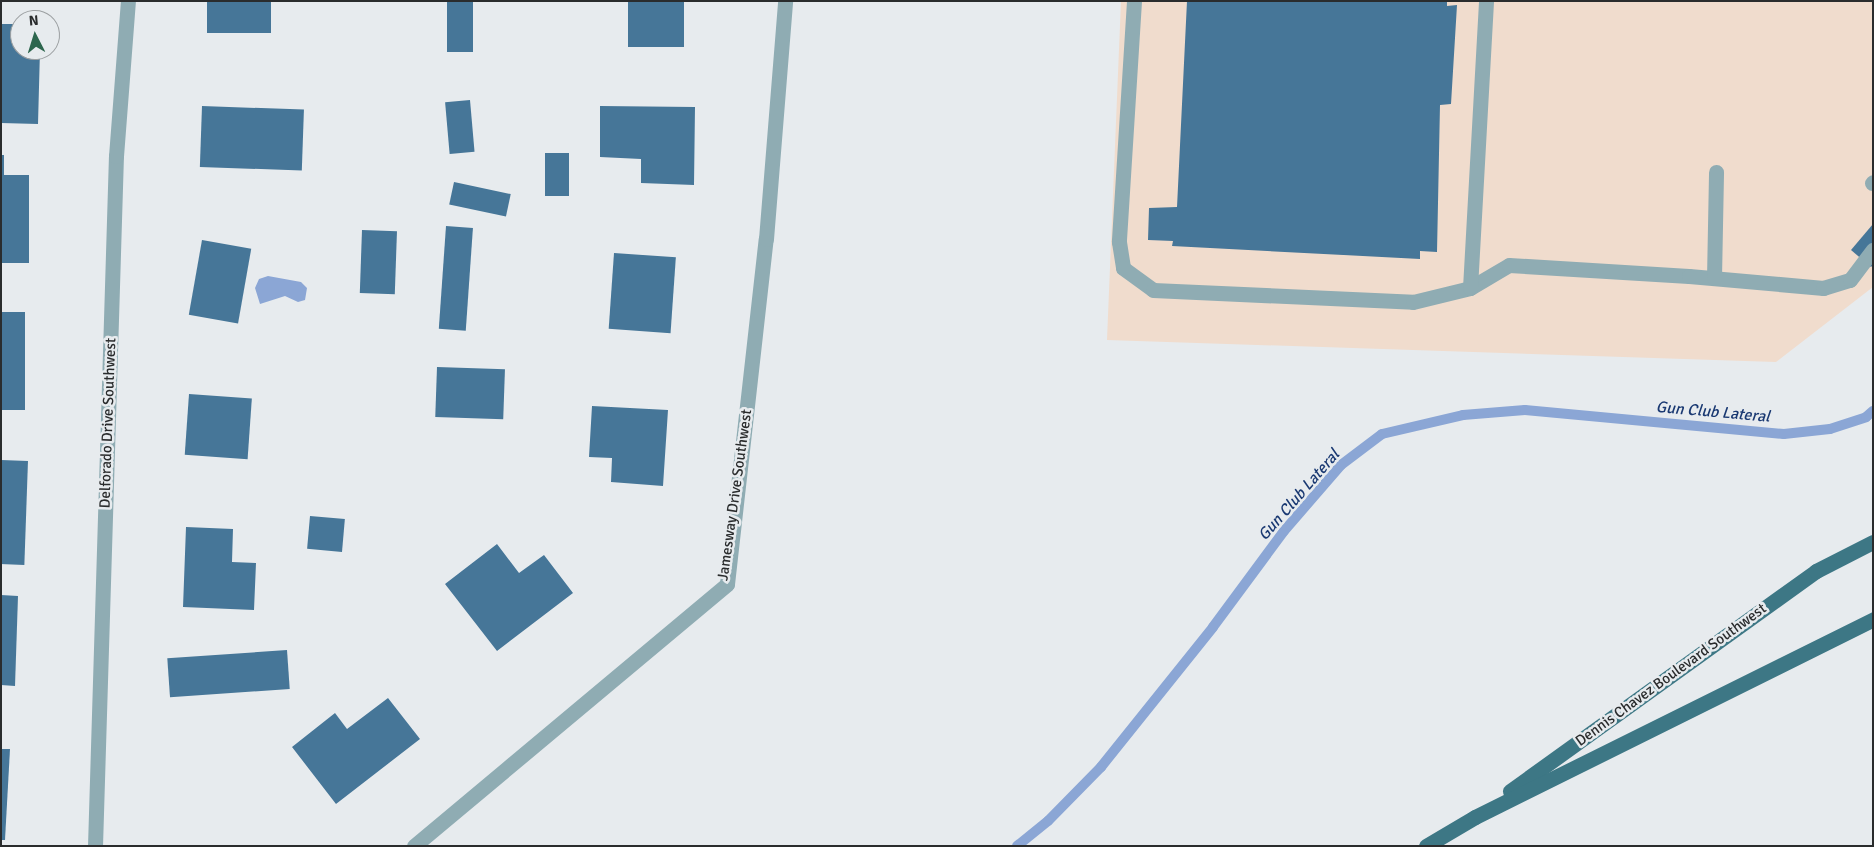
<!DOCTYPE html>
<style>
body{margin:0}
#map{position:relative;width:1874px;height:847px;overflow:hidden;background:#e7ebee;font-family:Signika,sans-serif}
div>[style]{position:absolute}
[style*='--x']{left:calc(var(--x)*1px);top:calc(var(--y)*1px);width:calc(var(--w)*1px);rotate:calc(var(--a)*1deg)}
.commercial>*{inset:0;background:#f0dccd}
.water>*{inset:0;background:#8ba6d5}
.stream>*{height:10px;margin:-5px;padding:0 5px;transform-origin:5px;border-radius:5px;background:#8ba6d5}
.building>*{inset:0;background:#467698;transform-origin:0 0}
.minor>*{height:15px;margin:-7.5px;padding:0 7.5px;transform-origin:7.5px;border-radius:7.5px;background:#8facb3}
.major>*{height:15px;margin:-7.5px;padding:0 7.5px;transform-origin:7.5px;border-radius:7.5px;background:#3d7785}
span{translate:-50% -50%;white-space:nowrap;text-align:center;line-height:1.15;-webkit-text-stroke:5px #e7ebee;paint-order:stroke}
.street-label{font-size:15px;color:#2a2c2d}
.water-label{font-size:16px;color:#1a3972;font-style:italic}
.frame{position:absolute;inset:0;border:2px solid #2a2c2d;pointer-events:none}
.north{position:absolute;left:10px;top:10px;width:50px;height:50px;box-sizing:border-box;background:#e7ebee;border:1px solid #9b9fa1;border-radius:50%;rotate:355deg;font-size:14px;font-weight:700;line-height:20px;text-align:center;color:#2a2c2d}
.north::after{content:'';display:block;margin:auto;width:18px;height:22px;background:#2d664e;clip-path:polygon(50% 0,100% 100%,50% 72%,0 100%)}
</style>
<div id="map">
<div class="commercial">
<div style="clip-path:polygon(1121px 1px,1873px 1px,1873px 287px,1776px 362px,1107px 340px)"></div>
</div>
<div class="water">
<div style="clip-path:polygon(268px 276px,301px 282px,307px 288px,305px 300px,298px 302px,285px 296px,260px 304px,255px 288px,259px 279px)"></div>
</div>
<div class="stream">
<div style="--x:1017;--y:846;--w:40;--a:-39"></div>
<div style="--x:1048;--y:821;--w:76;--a:-45.5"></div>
<div style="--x:1101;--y:767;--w:179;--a:-51.3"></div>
<div style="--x:1213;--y:627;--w:119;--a:-53.5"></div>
<div style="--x:1284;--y:531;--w:87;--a:-49.2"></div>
<div style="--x:1341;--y:465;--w:51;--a:-37.1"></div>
<div style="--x:1382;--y:434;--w:83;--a:-13.2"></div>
<div style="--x:1463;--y:415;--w:62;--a:-4.6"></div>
<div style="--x:1525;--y:410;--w:260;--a:5.3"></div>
<div style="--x:1784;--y:434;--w:46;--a:-6.2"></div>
<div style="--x:1830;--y:429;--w:38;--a:-18"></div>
<div style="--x:1866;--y:417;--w:9;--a:-41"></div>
</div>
<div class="building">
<div style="left:207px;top:1px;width:64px;height:32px"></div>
<div style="left:447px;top:1px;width:26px;height:51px"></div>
<div style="left:628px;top:1px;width:56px;height:46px"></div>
<div style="clip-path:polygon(1187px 1px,1447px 1px,1447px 6px,1457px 5px,1451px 104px,1440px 105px,1437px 252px,1420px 251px,1420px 259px,1172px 246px,1173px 241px,1148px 240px,1149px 208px,1177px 207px)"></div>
<div style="clip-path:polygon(1px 24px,20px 24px,20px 50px,40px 50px,38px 124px,1px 123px)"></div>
<div style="left:470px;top:100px;width:52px;height:25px;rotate:85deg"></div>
<div style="left:202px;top:106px;width:102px;height:61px;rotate:2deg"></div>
<div style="clip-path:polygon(600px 106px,695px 107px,694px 185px,641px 183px,641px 159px,600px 157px)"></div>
<div style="left:545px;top:153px;width:24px;height:43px"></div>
<div style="clip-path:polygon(1px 155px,4px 155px,4px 175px,29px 175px,29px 263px,1px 263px)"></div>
<div style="left:454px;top:182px;width:58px;height:23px;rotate:12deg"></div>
<div style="clip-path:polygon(1873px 224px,1873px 265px,1871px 267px,1851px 250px)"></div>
<div style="left:446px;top:226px;width:27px;height:103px;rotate:4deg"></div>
<div style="left:362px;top:230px;width:35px;height:63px;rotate:2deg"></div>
<div style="left:202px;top:240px;width:50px;height:76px;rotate:10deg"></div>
<div style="left:614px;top:253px;width:62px;height:76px;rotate:4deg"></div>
<div style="left:25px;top:312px;width:98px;height:24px;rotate:90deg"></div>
<div style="left:437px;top:367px;width:68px;height:50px;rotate:2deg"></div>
<div style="left:189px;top:394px;width:63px;height:61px;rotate:4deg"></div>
<div style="clip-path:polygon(592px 406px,668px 410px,663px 486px,611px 482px,612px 458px,589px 457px)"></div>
<div style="left:1px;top:460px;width:27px;height:104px;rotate:2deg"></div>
<div style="left:310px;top:516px;width:35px;height:33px;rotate:5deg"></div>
<div style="clip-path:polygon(186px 527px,233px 529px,232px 562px,256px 563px,254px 610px,183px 607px)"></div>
<div style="clip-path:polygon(497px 544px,519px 573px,544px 555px,573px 593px,497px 651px,445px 584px)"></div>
<div style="clip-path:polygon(1px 595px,18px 596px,15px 686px,1px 685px)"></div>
<div style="left:287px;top:650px;width:39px;height:120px;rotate:86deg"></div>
<div style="clip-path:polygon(388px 698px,420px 739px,336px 804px,292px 747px,335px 713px,347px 729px)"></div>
<div style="clip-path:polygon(1px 749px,10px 749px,5px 840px,1px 840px)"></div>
</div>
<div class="minor">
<div style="--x:1134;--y:1;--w:241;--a:93.6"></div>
<div style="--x:1119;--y:242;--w:26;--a:81"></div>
<div style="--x:1123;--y:268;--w:37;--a:36"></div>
<div style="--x:1153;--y:290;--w:260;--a:2.6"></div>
<div style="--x:1413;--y:302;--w:59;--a:-13.8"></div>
<div style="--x:1470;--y:288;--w:45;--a:-30.5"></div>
<div style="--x:1509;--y:265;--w:180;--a:3.5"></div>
<div style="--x:1689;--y:276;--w:135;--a:5.1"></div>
<div style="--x:1823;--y:288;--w:28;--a:-17"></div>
<div style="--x:1850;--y:280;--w:38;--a:-53"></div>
<div style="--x:1872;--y:183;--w:1;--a:-45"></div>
<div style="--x:1714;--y:278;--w:106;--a:-88.9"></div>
<div style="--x:1470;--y:288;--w:287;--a:-86.8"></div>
<div style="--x:95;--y:846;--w:690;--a:-88.26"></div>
<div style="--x:116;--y:156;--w:155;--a:-85.6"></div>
<div style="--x:414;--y:846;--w:408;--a:-39.9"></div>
<div style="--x:727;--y:584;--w:347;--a:-83.6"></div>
<div style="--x:766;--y:239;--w:239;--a:-85.4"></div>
</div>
<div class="major">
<div style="--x:1510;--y:791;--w:377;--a:-35.7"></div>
<div style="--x:1816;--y:571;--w:64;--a:-27"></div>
<div style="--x:1426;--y:846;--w:57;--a:-30.6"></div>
<div style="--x:1475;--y:817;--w:445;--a:-26.4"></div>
</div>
<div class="street-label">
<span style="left:108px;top:423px;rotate:-88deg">Delforado Drive Southwest</span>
<span style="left:735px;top:495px;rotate:-82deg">Jamesway Drive Southwest</span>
<span style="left:1671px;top:675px;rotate:-36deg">Dennis Chavez Boulevard Southwest</span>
</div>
<div class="water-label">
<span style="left:1713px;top:412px;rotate:5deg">Gun Club Lateral</span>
<span style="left:1299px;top:495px;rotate:-49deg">Gun Club Lateral</span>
</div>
<div class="frame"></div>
<div class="north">N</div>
</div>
